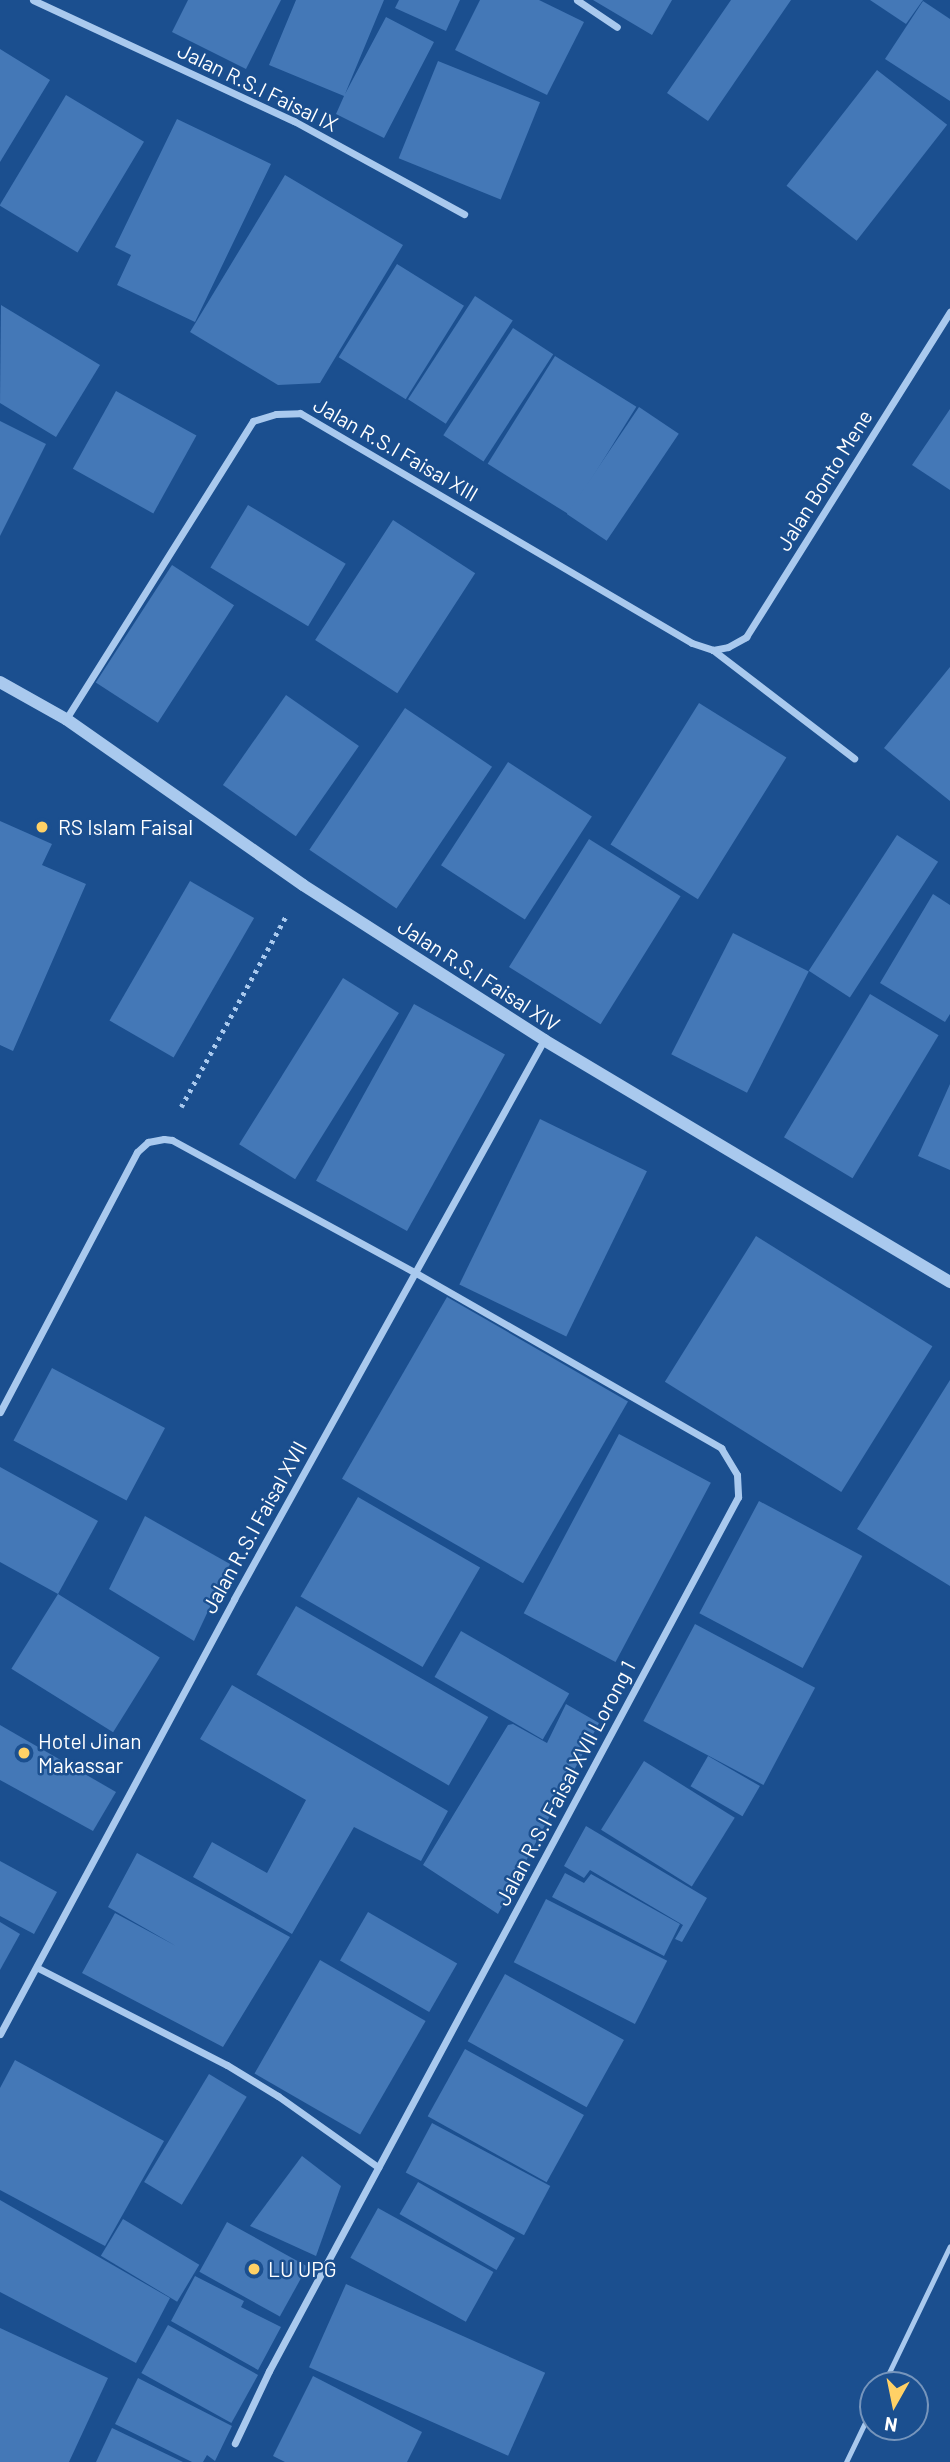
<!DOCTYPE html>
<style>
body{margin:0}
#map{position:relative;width:950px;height:2462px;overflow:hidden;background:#1b4f8f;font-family:Barlow,sans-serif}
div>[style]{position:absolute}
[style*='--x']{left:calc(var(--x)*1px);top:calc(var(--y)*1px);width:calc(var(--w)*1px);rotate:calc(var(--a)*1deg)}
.building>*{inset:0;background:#4478b7;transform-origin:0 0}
.path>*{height:4.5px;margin-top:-2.25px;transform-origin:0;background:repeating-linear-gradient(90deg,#a9c9ee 0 3.5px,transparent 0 8.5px)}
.service>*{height:5px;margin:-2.5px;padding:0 2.5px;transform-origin:2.5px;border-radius:2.5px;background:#a9c9ee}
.minor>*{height:7px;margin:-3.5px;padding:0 3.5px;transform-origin:3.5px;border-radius:3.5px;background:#a9c9ee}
.tertiary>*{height:12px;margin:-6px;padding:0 6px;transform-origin:6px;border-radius:6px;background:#a9c9ee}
.dots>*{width:19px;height:19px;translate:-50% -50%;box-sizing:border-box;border:4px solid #1b4f8f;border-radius:50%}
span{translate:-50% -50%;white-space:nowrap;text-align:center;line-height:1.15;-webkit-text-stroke:5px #1b4f8f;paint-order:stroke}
.street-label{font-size:21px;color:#fff}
.poi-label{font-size:21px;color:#fff}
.left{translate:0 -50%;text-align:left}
.north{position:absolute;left:859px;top:2371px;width:70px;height:70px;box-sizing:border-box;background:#1b4f8f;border:2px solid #7695bc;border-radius:50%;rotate:189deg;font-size:19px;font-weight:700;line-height:28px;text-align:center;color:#fff}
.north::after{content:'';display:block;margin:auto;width:24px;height:32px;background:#ffd166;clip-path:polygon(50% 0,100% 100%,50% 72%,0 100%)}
</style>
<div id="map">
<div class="building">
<div style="clip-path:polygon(188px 0,281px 0,246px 69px,172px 32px)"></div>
<div style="clip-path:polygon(296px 0,384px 0,345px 94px,386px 17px,434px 42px,384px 138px,336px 114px,344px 96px,269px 65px)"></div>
<div style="clip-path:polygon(399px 0,460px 0,446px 31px,395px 8px)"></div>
<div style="clip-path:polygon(480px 0,539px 0,584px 22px,547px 95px,455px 50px)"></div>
<div style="clip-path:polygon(593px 0,672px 0,652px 35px)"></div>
<div style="clip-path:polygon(731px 0,791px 0,708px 121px,667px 93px)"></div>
<div style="clip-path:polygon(870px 0,923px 0,906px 24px)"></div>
<div style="clip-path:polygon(923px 1px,950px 19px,950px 101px,885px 59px)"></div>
<div style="clip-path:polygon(0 49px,50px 80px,0 162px)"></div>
<div style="left:438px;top:61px;width:110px;height:105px;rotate:22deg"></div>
<div style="left:877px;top:70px;width:89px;height:147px;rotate:38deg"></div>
<div style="left:66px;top:95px;width:91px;height:129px;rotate:31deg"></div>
<div style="clip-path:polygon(177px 119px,271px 164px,195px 322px,117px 285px,131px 255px,115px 247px)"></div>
<div style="clip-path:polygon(285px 175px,403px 245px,320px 383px,278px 385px,190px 332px)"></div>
<div style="left:397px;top:264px;width:79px;height:110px;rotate:32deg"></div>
<div style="left:475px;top:296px;width:45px;height:123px;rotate:33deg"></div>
<div style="clip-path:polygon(1px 305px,100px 365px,56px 437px,0 403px)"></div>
<div style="left:513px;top:328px;width:48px;height:128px;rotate:33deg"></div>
<div style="left:555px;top:356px;width:96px;height:127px;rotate:32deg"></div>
<div style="left:116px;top:391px;width:92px;height:89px;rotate:29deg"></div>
<div style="left:639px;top:407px;width:48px;height:129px;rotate:34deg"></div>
<div style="clip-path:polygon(950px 409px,950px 490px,912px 465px)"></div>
<div style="clip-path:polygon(0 421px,46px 444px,0 536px)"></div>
<div style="left:248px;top:505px;width:114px;height:73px;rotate:31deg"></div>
<div style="left:393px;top:520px;width:98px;height:143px;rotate:33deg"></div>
<div style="left:172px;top:565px;width:74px;height:140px;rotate:33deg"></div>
<div style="clip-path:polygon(950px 667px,950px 801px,884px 748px)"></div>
<div style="left:286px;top:695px;width:89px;height:110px;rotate:35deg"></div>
<div style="left:699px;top:703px;width:103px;height:167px;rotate:32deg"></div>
<div style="left:405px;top:708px;width:105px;height:171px;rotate:34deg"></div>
<div style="left:508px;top:762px;width:100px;height:123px;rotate:33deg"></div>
<div style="clip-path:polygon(0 821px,52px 844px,42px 865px,86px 884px,13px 1051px,0 1045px)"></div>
<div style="left:897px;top:835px;width:49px;height:162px;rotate:33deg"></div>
<div style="left:589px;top:839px;width:108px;height:151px;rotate:32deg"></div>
<div style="left:190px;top:881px;width:74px;height:161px;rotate:30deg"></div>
<div style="clip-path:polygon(933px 894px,950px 905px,950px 1014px,945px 1022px,880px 983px)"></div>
<div style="left:733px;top:933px;width:85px;height:136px;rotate:27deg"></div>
<div style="left:343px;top:978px;width:66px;height:196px;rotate:32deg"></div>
<div style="left:870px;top:994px;width:80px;height:167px;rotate:31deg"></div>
<div style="left:414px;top:1004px;width:104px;height:202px;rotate:29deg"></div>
<div style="clip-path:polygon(950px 1084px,950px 1170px,918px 1156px)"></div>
<div style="left:540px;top:1119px;width:119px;height:184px;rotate:26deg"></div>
<div style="left:756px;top:1236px;width:208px;height:172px;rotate:32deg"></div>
<div style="left:447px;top:1297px;width:209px;height:210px;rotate:30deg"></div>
<div style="left:52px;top:1368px;width:128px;height:82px;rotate:28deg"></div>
<div style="clip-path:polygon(950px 1380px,950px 1586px,857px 1529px)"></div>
<div style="left:619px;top:1434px;width:104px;height:203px;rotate:28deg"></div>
<div style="clip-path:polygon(0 1467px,98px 1521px,58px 1594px,0 1562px)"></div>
<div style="left:358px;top:1497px;width:141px;height:115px;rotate:30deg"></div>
<div style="left:759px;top:1501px;width:117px;height:127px;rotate:28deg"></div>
<div style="clip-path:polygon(145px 1516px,230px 1564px,194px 1641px,109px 1589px)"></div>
<div style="left:58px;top:1594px;width:120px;height:88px;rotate:32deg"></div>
<div style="left:296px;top:1606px;width:222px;height:79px;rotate:30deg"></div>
<div style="left:695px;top:1624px;width:136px;height:110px;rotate:28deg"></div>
<div style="left:461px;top:1631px;width:125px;height:53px;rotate:30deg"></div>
<div style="clip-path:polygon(232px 1685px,448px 1811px,421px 1861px,354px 1827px,292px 1934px,193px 1877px,212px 1842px,267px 1873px,306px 1800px,200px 1739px)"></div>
<div style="clip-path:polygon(566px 1704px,599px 1723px,498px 1914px,423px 1865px,508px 1725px,513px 1724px,547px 1743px)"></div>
<div style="clip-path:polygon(0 1725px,116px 1792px,93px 1831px,0 1780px)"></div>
<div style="left:708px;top:1756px;width:60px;height:35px;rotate:30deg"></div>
<div style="left:644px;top:1761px;width:107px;height:81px;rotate:32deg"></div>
<div style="clip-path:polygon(586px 1826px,707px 1898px,682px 1942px,675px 1939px,683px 1925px,590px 1870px,584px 1878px,564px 1866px)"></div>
<div style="clip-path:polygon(137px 1853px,290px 1937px,223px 2047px,82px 1973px,115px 1913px,176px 1946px,108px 1907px)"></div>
<div style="clip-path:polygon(0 1861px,57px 1892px,34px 1934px,0 1916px)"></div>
<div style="clip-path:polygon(565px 1873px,584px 1883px,591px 1874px,680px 1924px,664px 1956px,552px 1897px)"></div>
<div style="left:546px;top:1899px;width:136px;height:71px;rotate:27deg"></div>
<div style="left:368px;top:1912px;width:103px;height:56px;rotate:30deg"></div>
<div style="clip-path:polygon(0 1922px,20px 1934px,0 1970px)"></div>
<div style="left:320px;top:1960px;width:122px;height:131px;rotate:30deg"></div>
<div style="left:505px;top:1974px;width:136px;height:77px;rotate:29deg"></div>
<div style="left:465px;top:2049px;width:136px;height:77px;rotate:29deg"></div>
<div style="clip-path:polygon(15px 2060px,164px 2141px,105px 2246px,0 2190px,0 2088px)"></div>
<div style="left:209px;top:2074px;width:44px;height:126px;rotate:31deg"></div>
<div style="left:432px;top:2123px;width:134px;height:56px;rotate:28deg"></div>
<div style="clip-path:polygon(302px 2156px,341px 2186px,316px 2256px,250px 2226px)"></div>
<div style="left:418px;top:2182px;width:112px;height:37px;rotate:30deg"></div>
<div style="clip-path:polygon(0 2200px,170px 2298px,136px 2363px,0 2292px)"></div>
<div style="left:378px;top:2208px;width:132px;height:57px;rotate:29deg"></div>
<div style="left:123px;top:2219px;width:89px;height:43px;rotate:31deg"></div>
<div style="left:227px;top:2222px;width:92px;height:57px;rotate:29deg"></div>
<div style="clip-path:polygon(195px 2276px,244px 2301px,241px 2307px,281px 2327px,258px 2370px,171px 2321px)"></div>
<div style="left:346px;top:2284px;width:218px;height:91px;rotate:24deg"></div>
<div style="left:168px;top:2325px;width:103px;height:55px;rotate:29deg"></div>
<div style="clip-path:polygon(0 2328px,108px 2378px,69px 2462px,0 2462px)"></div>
<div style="clip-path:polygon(313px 2376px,422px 2432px,407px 2462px,285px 2462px,273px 2456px)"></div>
<div style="clip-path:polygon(138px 2378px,232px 2426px,215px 2461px,207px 2455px,203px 2462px,192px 2462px,115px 2424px)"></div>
<div style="clip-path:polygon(112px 2428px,183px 2462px,96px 2462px)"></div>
</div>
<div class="path">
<div style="--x:181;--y:1107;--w:218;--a:-61.2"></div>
</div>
<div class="service">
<div style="--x:883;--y:2385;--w:154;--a:-64.3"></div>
<div style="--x:846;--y:2462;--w:62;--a:-64.3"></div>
</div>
<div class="minor">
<div style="--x:33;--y:0;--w:288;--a:24.9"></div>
<div style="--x:294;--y:121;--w:194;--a:28.7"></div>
<div style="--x:577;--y:0;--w:48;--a:34"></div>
<div style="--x:713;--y:650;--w:15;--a:-11"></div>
<div style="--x:728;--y:647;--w:21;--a:-29"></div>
<div style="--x:746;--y:637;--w:384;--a:-57.9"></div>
<div style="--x:66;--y:719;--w:352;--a:-57.9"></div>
<div style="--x:253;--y:421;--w:24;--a:-17"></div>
<div style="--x:276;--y:414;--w:24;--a:-2"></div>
<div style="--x:300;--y:413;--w:454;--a:30.4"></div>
<div style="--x:692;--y:643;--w:22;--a:18"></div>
<div style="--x:713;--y:650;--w:178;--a:37.5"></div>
<div style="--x:0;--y:1412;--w:294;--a:-62.2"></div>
<div style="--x:137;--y:1152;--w:15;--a:-42"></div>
<div style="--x:148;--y:1142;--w:16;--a:-11"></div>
<div style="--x:164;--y:1139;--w:8;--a:7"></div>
<div style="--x:172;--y:1140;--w:278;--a:28.6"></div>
<div style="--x:416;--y:1273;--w:352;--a:29.8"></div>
<div style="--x:721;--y:1448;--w:31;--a:59"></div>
<div style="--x:737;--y:1475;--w:22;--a:87"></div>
<div style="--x:738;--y:1497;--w:992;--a:118.22"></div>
<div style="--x:269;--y:2371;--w:80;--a:115.3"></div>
<div style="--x:38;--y:1968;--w:212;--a:27.2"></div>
<div style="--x:227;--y:2065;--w:60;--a:31.3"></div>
<div style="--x:278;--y:2096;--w:123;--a:35.4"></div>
<div style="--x:0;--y:2034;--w:494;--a:-61.7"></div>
<div style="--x:234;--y:1599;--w:639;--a:-60.99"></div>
</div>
<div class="tertiary">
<div style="--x:0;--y:682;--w:76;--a:29.3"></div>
<div style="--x:66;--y:719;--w:289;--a:35"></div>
<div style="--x:303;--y:885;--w:287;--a:32.7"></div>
<div style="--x:544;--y:1040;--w:473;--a:30.8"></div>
</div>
<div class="dots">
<div style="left:42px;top:827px;background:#ffd166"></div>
<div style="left:24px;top:1753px;background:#ffd166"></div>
<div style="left:254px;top:2269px;background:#ffd166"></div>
</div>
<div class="street-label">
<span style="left:258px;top:87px;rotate:26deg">Jalan R.S.I Faisal IX</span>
<span style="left:396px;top:449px;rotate:30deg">Jalan R.S.I Faisal XIII</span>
<span style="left:824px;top:480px;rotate:-58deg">Jalan Bonto Mene</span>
<span style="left:479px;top:975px;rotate:33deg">Jalan R.S.I Faisal XIV</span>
<span style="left:254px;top:1527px;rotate:-61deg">Jalan R.S.I Faisal XVII</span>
<span style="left:565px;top:1783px;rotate:-62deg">Jalan R.S.I Faisal XVII Lorong 1</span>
</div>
<div class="poi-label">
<span class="left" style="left:58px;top:827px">RS Islam Faisal</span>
<span class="left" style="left:38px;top:1753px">Hotel Jinan<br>Makassar</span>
<span class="left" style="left:268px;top:2269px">LU UPG</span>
</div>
<div class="north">N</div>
</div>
